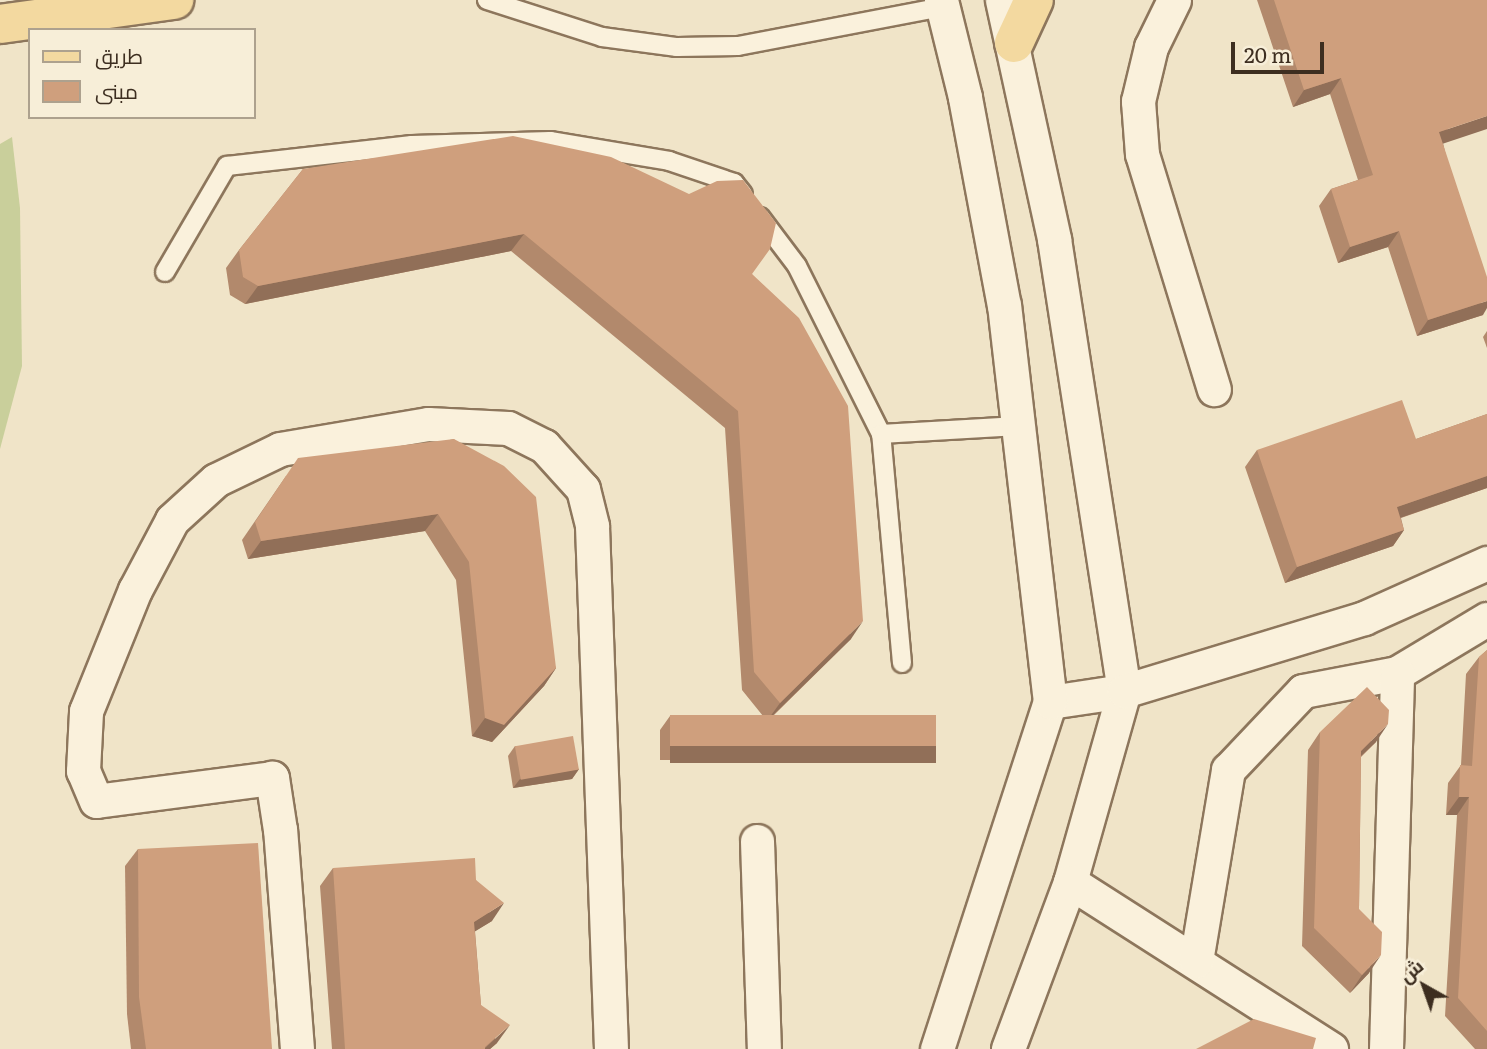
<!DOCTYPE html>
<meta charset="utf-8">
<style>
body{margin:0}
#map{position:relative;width:1487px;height:1049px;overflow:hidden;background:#f0e4c8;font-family:Literata,Cairo,serif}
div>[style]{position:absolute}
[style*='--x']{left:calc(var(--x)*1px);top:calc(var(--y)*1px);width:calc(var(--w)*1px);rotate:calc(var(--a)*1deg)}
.green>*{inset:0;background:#c9cf9b}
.roads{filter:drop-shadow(2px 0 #8d765c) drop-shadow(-2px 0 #8d765c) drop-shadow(0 2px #8d765c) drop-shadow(0 -2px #8d765c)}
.service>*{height:18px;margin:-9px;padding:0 9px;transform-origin:9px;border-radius:9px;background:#faf1dc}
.minor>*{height:33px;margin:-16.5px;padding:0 16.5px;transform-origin:16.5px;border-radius:16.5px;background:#faf1dc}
.primary>*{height:38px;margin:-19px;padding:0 19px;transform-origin:19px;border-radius:19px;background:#f3d9a0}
.wall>*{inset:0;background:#b2896c}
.shaded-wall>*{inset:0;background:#916f58;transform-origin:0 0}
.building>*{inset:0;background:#cf9f7d;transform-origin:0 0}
span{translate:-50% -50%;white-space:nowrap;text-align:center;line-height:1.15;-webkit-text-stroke:6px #f7eed8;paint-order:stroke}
.legend{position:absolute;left:28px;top:28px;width:228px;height:91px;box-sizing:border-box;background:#f7eed8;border:2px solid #ada18e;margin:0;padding:9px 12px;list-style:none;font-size:21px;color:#3d2e20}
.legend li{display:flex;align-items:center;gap:14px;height:35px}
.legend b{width:35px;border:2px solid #ada18e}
.north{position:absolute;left:1389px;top:951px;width:70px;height:70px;-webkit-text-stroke:5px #f7eed8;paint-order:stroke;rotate:320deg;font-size:19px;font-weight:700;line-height:28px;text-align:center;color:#3d2e20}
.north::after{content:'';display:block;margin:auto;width:24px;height:32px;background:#3d2e20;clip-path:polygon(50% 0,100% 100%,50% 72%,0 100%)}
.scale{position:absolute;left:1231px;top:42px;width:93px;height:32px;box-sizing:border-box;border:4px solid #3d2e20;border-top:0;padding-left:9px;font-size:21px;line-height:24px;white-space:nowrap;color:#3d2e20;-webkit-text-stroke:5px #f7eed8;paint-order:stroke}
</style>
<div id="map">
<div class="green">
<div style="clip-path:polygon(12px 137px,20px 208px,22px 366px,0 449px,0 144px)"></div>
</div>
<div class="roads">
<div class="service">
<div style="--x:487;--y:0;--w:121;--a:17.8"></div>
<div style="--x:602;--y:37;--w:76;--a:7.6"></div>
<div style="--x:677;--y:47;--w:61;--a:-0.9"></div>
<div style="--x:738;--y:46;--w:208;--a:-10.8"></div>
<div style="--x:760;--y:217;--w:61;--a:52.9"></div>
<div style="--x:797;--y:266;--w:188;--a:63.4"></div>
<div style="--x:165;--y:272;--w:123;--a:-59.7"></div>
<div style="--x:227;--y:166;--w:186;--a:-6.5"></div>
<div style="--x:412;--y:145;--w:138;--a:-1.7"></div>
<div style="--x:550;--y:141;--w:121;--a:9.5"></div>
<div style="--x:669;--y:161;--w:69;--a:18.7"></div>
<div style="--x:734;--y:183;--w:14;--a:51"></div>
<div style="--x:902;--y:663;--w:230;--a:-95.2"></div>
<div style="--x:881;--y:434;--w:137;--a:-3.3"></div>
</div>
<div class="minor">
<div style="--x:1002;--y:0;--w:245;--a:77.7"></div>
<div style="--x:1054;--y:239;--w:457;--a:81.2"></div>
<div style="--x:1124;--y:691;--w:198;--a:105.8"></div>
<div style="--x:1070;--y:882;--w:178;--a:110.4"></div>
<div style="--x:1174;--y:0;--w:52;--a:116.1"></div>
<div style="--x:1151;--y:47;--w:56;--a:103.5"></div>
<div style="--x:1138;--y:101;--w:53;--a:85.7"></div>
<div style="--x:1142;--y:154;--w:246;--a:73"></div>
<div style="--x:1050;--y:702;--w:75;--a:-8.5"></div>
<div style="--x:1124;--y:691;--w:251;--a:-16.9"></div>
<div style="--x:1364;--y:618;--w:135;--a:-24.1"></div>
<div style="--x:757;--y:841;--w:208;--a:88.1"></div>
<div style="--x:1070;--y:882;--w:310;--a:32.6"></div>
<div style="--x:1196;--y:961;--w:194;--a:-80.5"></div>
<div style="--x:1228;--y:770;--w:109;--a:-46.5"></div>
<div style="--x:1303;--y:691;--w:96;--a:-10.8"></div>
<div style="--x:1397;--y:673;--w:105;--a:-31"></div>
<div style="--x:297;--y:1049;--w:220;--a:-94.4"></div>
<div style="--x:280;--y:830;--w:53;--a:-98.7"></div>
<div style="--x:272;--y:778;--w:177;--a:172.6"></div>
<div style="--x:96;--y:801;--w:33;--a:-113"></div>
<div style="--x:83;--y:771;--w:60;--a:-87.1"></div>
<div style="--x:86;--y:711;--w:131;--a:-68"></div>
<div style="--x:135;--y:590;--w:79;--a:-62.1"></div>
<div style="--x:172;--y:520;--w:59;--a:-42.3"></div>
<div style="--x:216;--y:480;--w:71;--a:-25.8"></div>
<div style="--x:280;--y:449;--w:150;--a:-9.6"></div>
<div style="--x:428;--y:424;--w:80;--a:2.9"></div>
<div style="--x:508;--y:428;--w:40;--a:26.6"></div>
<div style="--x:544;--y:446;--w:58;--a:47.8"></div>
<div style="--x:583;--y:489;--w:38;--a:76"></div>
<div style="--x:592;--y:526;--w:523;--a:87.92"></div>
<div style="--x:937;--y:1049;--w:365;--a:-72"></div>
<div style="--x:1050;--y:702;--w:399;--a:-96.6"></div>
<div style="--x:1004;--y:306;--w:213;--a:-100.6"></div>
<div style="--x:965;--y:97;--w:100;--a:-103.9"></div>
<div style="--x:1386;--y:1049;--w:376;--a:-88.3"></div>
</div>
<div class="primary">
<div style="--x:0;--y:24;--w:176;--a:-7.9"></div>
<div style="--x:1014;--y:43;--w:47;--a:-65.1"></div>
</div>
</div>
<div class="wall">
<div style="clip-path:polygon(1257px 0,1487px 0,1443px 143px,1483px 315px,1417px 336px,1388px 247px,1338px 263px,1319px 206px,1331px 189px,1358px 180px,1330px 94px,1293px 107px)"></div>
<div style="clip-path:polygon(303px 169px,752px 274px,851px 639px,773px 716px,936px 746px,926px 760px,660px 760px,660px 730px,670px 716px,763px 716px,742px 690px,725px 428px,511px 251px,245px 304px,230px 295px,226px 268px,239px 250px)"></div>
<div style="clip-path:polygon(1487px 331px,1487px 348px,1483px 337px)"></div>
<div style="clip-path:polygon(1487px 414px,1487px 488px,1401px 518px,1404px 530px,1393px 546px,1285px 583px,1245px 467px,1257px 450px,1416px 439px)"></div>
<div style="clip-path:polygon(454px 439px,556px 668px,544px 686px,492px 742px,472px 736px,456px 580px,425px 531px,248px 559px,242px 540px,286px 476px)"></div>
<div style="clip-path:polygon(1487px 650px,1487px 1049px,1475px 1049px,1445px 1016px,1457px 815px,1446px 815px,1448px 783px,1461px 765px,1466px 674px,1479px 657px)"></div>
<div style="clip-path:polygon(1320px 732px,1376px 742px,1361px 757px,1359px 909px,1369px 973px,1350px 993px,1302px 946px,1308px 750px)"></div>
<div style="clip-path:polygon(515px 746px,579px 769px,572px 779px,513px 788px,508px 756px)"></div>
<div style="clip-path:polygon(138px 849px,272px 1049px,131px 1049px,127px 1014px,125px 866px)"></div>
<div style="clip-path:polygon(333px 868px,476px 880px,492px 921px,475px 931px,481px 1005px,497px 1043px,490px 1049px,332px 1049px,320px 886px)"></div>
</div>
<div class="shaded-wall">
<div style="clip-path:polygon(1341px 78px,1330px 94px,1293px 107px,1304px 90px)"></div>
<div style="clip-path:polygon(1487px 116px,1487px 129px,1427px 149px,1439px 132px)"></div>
<div style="clip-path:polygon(1399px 231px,1388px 247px,1338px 263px,1350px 247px)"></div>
<div style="clip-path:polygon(524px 234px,511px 251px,245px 304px,258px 286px)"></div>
<div style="clip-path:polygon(1487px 301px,1487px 308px,1483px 315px,1417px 336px,1428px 320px)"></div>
<div style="clip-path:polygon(1487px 476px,1487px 488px,1385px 523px,1397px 507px)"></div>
<div style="clip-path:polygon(438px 514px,425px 531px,248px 559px,261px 541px)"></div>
<div style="clip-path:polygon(1404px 530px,1393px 546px,1285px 583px,1297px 567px)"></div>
<div style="clip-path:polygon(863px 621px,851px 639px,767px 721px,780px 703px)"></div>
<div style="clip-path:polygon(556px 668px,544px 686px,492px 742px,472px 736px,485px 718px)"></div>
<div style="clip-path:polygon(1388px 724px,1376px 742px,1348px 768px,1361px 751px)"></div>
<div style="left:670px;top:746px;width:266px;height:17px"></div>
<div style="clip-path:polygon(579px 769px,572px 779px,513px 788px,520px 779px)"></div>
<div style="clip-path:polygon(1459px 797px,1469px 797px,1457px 815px,1446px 815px)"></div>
<div style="clip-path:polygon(504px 903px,492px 921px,461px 940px,474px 922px)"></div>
<div style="clip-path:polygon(1381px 955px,1369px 973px,1350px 993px,1362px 975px)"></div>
<div style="clip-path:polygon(510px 1025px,497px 1043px,490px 1049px,484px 1049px)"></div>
</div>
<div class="building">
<div style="clip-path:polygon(1274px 0,1487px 0,1487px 116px,1439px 132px,1487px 277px,1487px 301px,1428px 320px,1399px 231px,1350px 247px,1331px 189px,1373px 175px,1341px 78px,1304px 90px)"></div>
<div style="clip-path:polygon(513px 136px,611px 157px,689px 194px,717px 181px,743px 180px,776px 223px,770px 249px,752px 274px,799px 318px,848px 406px,863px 621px,780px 703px,754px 672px,738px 411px,524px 234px,258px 286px,243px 277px,239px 250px,303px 169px)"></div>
<div style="clip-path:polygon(1402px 400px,1416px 439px,1487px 414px,1487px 476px,1397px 507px,1404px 530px,1297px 567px,1257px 450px)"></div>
<div style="clip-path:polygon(454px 439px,504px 466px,536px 497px,556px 668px,504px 725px,485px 718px,469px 562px,438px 514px,261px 541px,255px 522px,298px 458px)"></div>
<div style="clip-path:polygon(1487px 650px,1487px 1031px,1458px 998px,1469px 797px,1459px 797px,1460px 765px,1472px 766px,1479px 657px)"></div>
<div style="clip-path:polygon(1367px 687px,1389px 710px,1388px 724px,1361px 751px,1359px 909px,1382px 932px,1381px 955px,1362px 975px,1314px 928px,1320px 732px)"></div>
<div style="left:936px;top:715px;width:31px;height:266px;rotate:90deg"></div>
<div style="left:573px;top:736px;width:34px;height:59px;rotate:80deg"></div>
<div style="clip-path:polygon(258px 843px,272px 1049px,146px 1049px,139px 997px,138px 849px)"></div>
<div style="clip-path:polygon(475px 858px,476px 880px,504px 903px,474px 922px,481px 1005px,510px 1025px,485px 1047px,485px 1049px,345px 1049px,333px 868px)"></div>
<div style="clip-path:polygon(1254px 1019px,1316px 1038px,1313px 1049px,1196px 1049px)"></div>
</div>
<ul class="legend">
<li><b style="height:9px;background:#f3d9a0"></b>طريق</li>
<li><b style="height:19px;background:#cf9f7d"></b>مبنى</li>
</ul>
<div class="north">ش</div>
<div class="scale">20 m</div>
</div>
